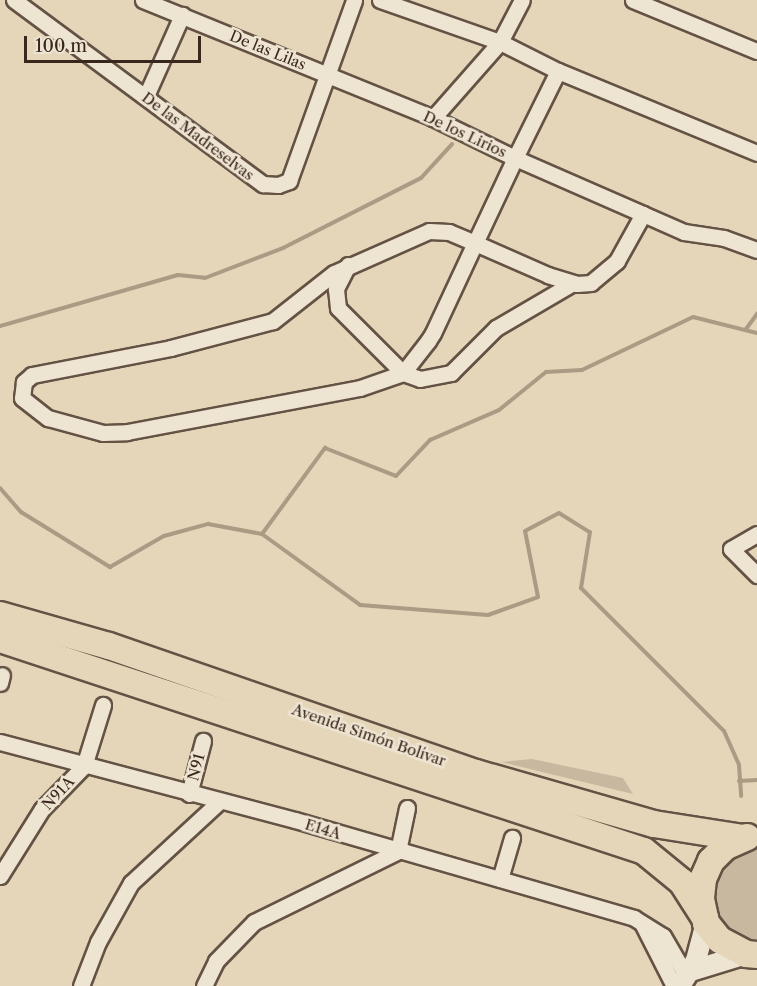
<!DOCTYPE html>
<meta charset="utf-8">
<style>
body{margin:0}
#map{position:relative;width:757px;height:986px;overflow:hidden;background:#e5d6ba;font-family:"Libre Caslon Text",serif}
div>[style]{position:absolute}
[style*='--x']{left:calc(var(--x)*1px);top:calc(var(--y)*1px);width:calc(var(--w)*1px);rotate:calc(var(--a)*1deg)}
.green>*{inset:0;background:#c8b89f}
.stream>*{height:4px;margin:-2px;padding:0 2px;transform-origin:2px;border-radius:2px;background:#ab9a84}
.roads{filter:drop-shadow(2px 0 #645244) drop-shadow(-2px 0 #645244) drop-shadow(0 2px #645244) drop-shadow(0 -2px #645244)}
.street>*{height:15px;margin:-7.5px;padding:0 7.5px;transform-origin:7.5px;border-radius:7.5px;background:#eee4d2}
.secondary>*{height:20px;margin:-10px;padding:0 10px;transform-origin:10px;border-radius:10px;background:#eee4d2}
.highway>*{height:26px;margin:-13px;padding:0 13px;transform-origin:13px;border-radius:13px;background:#e5d6ba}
span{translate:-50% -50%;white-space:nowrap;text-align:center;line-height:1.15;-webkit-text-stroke:5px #eee4d2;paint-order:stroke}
.street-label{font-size:15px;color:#39261c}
.scale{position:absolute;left:24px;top:36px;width:177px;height:27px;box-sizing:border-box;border:3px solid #39261c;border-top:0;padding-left:8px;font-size:18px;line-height:21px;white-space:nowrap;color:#39261c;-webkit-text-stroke:4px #eee4d2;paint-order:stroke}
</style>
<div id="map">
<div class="green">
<div style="clip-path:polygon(532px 759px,623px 778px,633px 794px,501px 762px)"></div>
<div style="clip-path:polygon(757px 839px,757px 947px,735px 941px,711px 914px,717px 862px)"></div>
</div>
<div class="stream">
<div style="--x:0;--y:326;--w:185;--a:-16"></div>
<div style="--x:178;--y:275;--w:27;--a:6"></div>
<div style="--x:205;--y:278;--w:84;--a:-21"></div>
<div style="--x:283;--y:248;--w:155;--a:-26.9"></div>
<div style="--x:421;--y:178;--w:46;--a:-47.6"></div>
<div style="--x:746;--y:329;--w:19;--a:-54"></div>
<div style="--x:0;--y:488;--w:32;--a:49"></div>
<div style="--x:21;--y:512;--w:105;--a:31.7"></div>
<div style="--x:110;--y:567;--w:62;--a:-29.9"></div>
<div style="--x:164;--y:536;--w:46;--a:-15.3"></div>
<div style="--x:208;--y:524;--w:55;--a:10.5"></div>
<div style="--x:262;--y:534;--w:121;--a:35.9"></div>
<div style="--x:360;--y:605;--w:128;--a:4.5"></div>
<div style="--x:488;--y:615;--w:53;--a:-19.8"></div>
<div style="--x:538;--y:597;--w:67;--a:-101.1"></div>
<div style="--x:525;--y:531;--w:38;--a:-28"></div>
<div style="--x:559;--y:513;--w:36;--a:32"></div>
<div style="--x:590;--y:532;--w:57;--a:99.1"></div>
<div style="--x:581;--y:588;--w:202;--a:45"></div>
<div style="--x:724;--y:731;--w:37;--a:66"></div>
<div style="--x:739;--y:765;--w:31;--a:86"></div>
<div style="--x:262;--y:534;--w:107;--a:-53.8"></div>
<div style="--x:325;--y:448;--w:76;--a:21.5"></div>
<div style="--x:396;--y:476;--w:50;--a:-46.6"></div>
<div style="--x:430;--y:440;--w:75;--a:-23.5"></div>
<div style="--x:499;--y:410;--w:60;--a:-39"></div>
<div style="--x:546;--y:372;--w:36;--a:-3"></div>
<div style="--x:582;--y:370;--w:123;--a:-25.5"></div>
<div style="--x:693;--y:317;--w:66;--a:14"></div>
<div style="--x:739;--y:781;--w:18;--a:-3"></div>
</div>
<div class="roads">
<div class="street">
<div style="--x:14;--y:0;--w:310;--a:36.5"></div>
<div style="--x:263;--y:184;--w:15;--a:4"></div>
<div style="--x:278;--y:185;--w:12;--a:-20"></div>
<div style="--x:289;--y:181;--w:192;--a:-70.2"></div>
<div style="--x:143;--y:0;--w:313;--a:22.1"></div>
<div style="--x:433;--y:118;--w:91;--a:26"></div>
<div style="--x:515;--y:158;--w:97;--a:-63.7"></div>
<div style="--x:380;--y:0;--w:127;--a:19.3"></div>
<div style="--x:500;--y:42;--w:65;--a:26.6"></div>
<div style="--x:558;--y:71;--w:215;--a:22.4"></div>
<div style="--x:633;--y:0;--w:134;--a:22.4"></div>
<div style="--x:146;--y:96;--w:89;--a:-66"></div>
<div style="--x:433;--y:118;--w:101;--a:-48.6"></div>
<div style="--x:500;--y:42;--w:47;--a:-62.4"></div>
<div style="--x:643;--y:214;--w:54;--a:119"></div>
<div style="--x:617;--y:261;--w:34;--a:140"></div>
<div style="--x:591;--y:283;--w:14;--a:176"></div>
<div style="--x:577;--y:284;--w:30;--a:-163"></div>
<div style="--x:548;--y:275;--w:80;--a:-156.3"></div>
<div style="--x:475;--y:243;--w:28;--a:-157"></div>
<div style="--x:449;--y:232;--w:20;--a:-177"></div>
<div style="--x:429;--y:231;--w:104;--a:156.1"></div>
<div style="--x:334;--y:273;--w:78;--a:141.8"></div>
<div style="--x:273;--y:321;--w:106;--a:165.2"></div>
<div style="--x:171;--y:348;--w:142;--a:169"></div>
<div style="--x:32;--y:375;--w:11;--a:139"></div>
<div style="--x:24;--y:382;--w:16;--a:97"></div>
<div style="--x:22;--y:398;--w:33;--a:38"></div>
<div style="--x:48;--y:418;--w:57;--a:15.3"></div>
<div style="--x:103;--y:433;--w:24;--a:-2"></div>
<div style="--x:127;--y:432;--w:237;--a:-10.7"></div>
<div style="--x:360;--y:388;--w:46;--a:-19.2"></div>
<div style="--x:403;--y:373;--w:41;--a:-52"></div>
<div style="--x:428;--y:341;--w:9;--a:-58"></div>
<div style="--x:433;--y:333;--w:99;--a:-65"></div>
<div style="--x:475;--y:243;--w:94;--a:-64.8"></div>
<div style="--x:515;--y:158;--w:140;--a:23.6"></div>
<div style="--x:643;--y:214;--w:45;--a:23.7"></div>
<div style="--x:684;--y:232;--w:40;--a:8.5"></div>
<div style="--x:724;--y:238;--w:35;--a:20"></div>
<div style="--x:348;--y:265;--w:27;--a:117"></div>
<div style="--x:336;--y:289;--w:19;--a:84"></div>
<div style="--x:338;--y:308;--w:92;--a:45"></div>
<div style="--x:403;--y:373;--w:18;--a:19"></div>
<div style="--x:420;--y:379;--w:32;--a:-11"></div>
<div style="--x:451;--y:373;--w:64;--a:-45"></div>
<div style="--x:496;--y:328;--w:89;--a:-30.3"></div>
<div style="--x:757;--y:534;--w:30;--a:150"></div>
<div style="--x:731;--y:549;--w:37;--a:45"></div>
<div style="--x:0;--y:683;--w:8;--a:-76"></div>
<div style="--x:0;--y:742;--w:305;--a:14.8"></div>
<div style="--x:295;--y:820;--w:353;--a:16.1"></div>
<div style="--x:634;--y:918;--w:34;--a:32"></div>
<div style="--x:663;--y:936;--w:48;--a:59.7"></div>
<div style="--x:189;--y:794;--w:55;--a:-75.2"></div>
<div style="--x:0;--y:876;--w:79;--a:-57.9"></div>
<div style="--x:42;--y:809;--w:60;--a:-45.7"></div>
<div style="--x:84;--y:766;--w:64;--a:-72.7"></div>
<div style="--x:500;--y:879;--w:43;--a:-73.7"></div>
<div style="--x:643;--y:925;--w:68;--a:63.1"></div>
<div style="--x:81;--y:986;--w:47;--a:-68.9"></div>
<div style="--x:98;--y:942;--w:68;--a:-60.8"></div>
<div style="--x:131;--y:883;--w:121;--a:-42.7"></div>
<div style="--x:204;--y:986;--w:28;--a:-64"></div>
<div style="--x:216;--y:961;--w:54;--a:-45.7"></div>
<div style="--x:254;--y:922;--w:161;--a:-26.2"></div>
<div style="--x:398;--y:851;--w:44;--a:-78.2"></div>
</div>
<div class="secondary">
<div style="--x:691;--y:971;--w:58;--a:-17.2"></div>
<div style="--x:680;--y:986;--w:31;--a:-58"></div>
<div style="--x:696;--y:960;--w:38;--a:-75"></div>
</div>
<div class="highway">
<div style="--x:0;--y:615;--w:113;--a:15.9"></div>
<div style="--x:109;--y:646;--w:388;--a:19.1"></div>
<div style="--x:476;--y:773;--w:185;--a:16"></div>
<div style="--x:654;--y:824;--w:89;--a:9"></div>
<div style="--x:0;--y:639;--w:678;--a:18.22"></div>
<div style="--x:644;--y:851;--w:49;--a:39.2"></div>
<div style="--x:682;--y:882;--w:43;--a:57.4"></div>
<div style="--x:747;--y:837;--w:24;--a:156"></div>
<div style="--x:725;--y:847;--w:20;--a:135"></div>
<div style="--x:711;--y:861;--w:20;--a:114"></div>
<div style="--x:703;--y:879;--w:20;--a:96"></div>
<div style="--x:701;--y:899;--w:25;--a:78"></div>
<div style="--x:706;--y:923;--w:22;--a:51"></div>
<div style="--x:720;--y:940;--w:30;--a:28"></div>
<div style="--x:746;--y:954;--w:11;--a:5"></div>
</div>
</div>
<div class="street-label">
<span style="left:268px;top:50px;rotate:22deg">De las Lilas</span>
<span style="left:465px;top:134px;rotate:25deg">De los Lirios</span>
<span style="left:198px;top:136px;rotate:37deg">De las Madreselvas</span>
<span style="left:369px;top:735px;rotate:19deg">Avenida Simón Bolívar</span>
<span style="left:196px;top:767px;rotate:-75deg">N91</span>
<span style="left:58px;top:793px;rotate:-47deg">N91A</span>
<span style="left:323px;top:829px;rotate:17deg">E14A</span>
</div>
<div class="scale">100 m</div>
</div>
